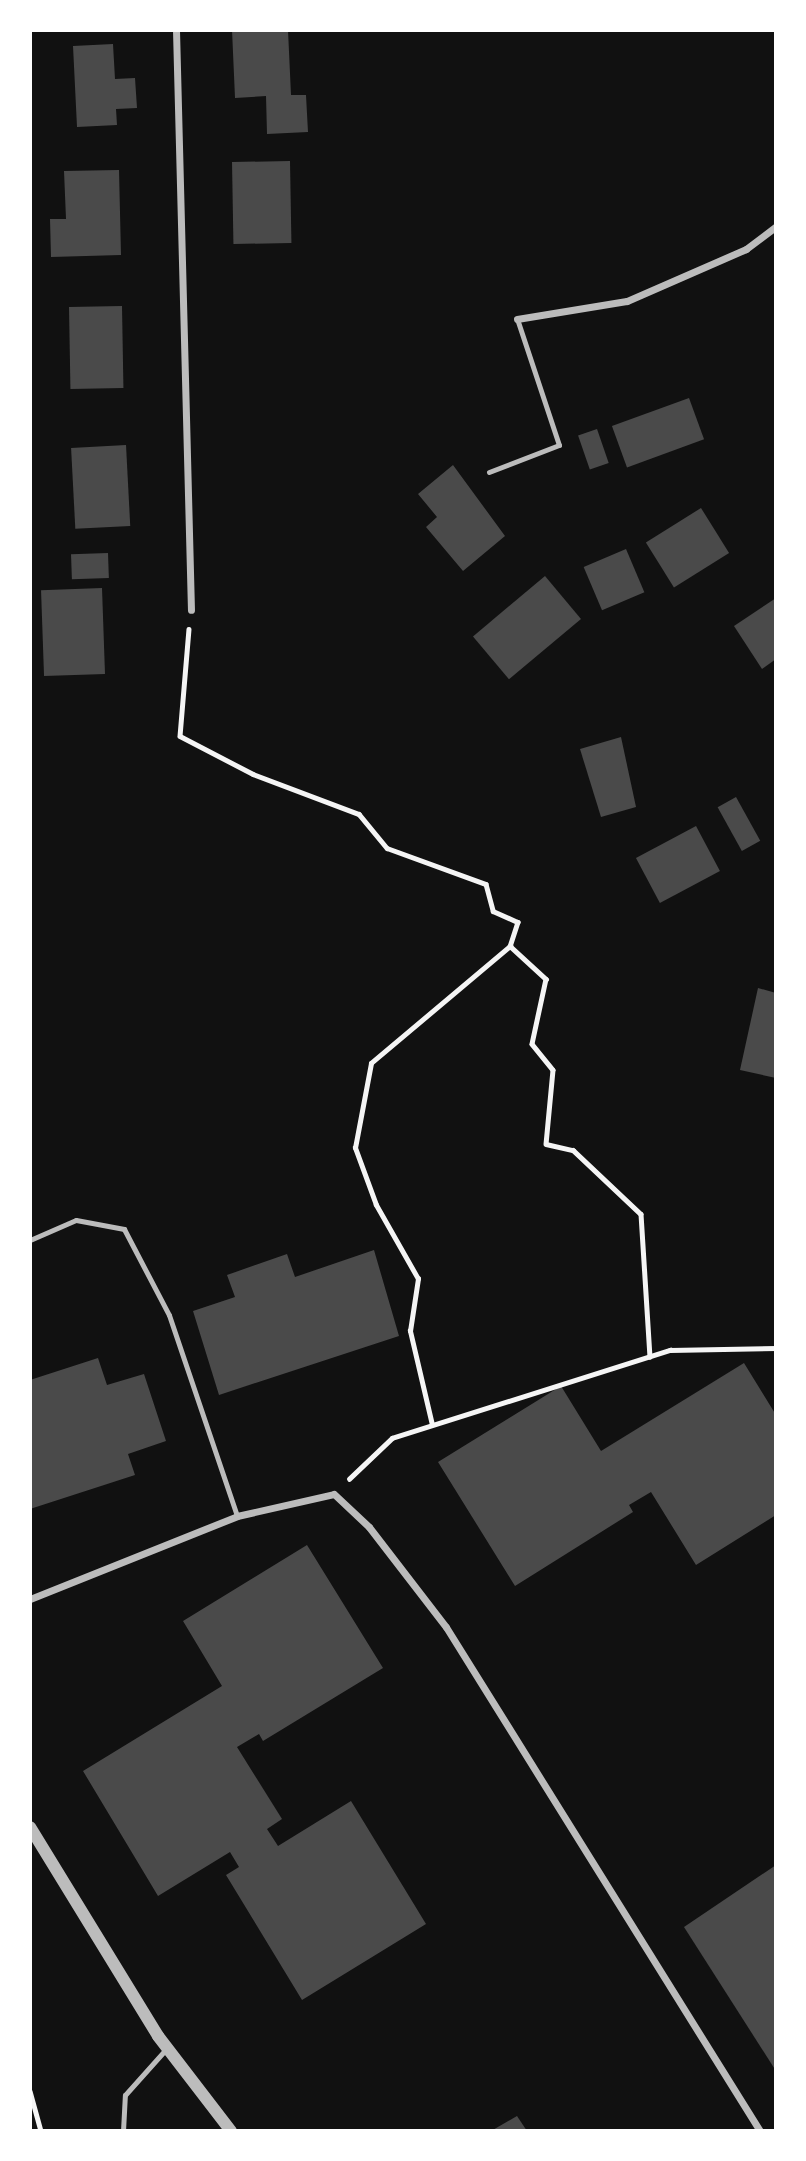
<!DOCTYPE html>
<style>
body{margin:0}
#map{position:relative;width:806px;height:2161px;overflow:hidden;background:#111;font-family:"Nunito Sans",sans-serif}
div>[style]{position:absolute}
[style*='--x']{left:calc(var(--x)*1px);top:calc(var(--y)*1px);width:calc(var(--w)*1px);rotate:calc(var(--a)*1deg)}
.building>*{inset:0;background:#4a4a4a;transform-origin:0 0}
.path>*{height:4.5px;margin:-2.25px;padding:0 2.25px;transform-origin:2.25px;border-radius:2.25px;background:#f5f5f5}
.service>*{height:5px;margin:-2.5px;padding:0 2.5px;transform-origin:2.5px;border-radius:2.5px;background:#bcbcbc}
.minor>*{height:7px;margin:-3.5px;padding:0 3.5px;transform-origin:3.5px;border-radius:3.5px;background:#bcbcbc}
.tertiary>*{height:12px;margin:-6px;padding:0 6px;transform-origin:6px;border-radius:6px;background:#bcbcbc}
span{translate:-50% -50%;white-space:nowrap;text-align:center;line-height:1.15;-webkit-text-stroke:5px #fff;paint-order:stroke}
.frame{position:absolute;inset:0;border:32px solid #fff;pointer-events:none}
</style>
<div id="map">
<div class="building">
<div style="clip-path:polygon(232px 30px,288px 30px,291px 95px,306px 95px,308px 132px,267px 134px,266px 96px,235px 98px)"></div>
<div style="clip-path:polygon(113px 44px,115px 79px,135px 78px,137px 108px,116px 109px,117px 125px,77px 127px,73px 46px)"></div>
<div style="left:290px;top:161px;width:82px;height:58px;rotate:89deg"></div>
<div style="clip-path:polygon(119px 170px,121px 255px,51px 257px,50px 219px,66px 219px,64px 171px)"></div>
<div style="left:122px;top:306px;width:82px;height:53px;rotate:89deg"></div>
<div style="left:689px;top:398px;width:44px;height:82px;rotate:70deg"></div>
<div style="left:597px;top:429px;width:36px;height:20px;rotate:71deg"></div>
<div style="left:126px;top:445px;width:81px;height:55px;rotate:87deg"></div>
<div style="clip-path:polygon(453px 465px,505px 536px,463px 571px,426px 527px,437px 517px,418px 494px)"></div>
<div style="left:701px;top:508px;width:53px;height:65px;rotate:58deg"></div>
<div style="left:626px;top:549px;width:47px;height:46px;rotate:67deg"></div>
<div style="left:108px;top:553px;width:25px;height:37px;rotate:88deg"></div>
<div style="left:545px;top:576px;width:56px;height:94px;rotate:50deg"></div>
<div style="left:102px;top:588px;width:86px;height:61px;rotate:88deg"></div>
<div style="clip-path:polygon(776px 598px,776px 659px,762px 669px,734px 626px)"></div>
<div style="clip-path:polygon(621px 737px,636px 807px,601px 817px,580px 749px)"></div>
<div style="left:736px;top:797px;width:50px;height:21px;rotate:61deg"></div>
<div style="left:696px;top:826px;width:51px;height:68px;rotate:62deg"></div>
<div style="clip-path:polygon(758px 988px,776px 993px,776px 1078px,740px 1070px)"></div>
<div style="clip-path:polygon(374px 1250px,399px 1336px,219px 1395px,193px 1311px,235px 1297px,227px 1275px,287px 1254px,295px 1277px)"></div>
<div style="clip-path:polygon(98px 1358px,107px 1385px,144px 1374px,166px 1441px,128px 1454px,135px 1475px,30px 1509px,30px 1380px)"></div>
<div style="clip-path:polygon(744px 1363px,776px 1415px,776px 1515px,696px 1565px,651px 1492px,629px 1505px,633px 1512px,515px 1586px,438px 1462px,561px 1386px,601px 1451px)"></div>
<div style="clip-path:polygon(307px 1545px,383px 1668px,263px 1741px,259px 1734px,237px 1747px,282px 1819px,267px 1829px,278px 1846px,351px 1801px,426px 1924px,302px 2000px,226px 1875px,239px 1867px,230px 1852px,158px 1896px,83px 1771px,222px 1686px,183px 1621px)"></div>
<div style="clip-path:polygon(776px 1865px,776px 2071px,684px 1927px)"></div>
<div style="clip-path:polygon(517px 2116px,527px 2131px,491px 2131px)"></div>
</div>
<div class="path">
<div style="--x:189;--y:629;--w:107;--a:94.8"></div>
<div style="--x:180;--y:736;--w:82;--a:27.5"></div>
<div style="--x:253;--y:774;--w:113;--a:20.7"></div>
<div style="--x:359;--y:814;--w:44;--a:50.5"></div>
<div style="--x:387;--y:848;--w:105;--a:20"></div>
<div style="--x:486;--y:884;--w:28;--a:75"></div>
<div style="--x:493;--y:911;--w:27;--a:24"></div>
<div style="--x:518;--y:922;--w:25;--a:108"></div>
<div style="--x:510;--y:946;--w:49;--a:42.5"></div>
<div style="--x:546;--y:979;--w:66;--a:102.2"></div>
<div style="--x:532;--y:1044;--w:33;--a:51"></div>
<div style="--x:553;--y:1070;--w:74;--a:95.4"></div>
<div style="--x:546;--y:1144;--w:28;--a:13"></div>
<div style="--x:573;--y:1150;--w:93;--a:43.3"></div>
<div style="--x:641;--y:1214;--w:143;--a:86.4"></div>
<div style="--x:432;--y:1425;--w:97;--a:-103.2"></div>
<div style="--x:410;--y:1331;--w:53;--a:-81.3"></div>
<div style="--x:418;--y:1279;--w:85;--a:-119.6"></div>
<div style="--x:376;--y:1205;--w:61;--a:-110.2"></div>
<div style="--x:355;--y:1148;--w:86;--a:-79.3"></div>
<div style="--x:371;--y:1063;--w:182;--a:-40.1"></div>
<div style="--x:349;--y:1479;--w:59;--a:-43.6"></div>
<div style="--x:392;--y:1438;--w:292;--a:-17.6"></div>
<div style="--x:670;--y:1350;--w:106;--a:-1.1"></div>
<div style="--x:30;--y:2091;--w:41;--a:74.6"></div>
</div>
<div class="service">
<div style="--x:489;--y:472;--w:75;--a:-21.1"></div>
<div style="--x:559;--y:445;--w:133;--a:-108.4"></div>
<div style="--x:30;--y:1240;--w:50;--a:-23.5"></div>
<div style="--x:76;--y:1220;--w:49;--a:10.6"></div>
<div style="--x:124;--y:1229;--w:97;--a:62.4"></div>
<div style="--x:169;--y:1315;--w:212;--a:71.3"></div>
<div style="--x:123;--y:2131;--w:36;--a:-87"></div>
<div style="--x:125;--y:2095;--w:63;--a:-48.2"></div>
</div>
<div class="minor">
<div style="--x:176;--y:30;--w:580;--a:88.52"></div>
<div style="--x:517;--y:319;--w:111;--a:-9.3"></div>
<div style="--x:627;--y:301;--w:130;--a:-23.6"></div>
<div style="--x:746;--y:249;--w:38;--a:-37"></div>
<div style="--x:30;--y:1599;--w:223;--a:-21.8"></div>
<div style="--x:237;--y:1516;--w:99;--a:-12.8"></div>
<div style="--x:334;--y:1494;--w:48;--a:43.3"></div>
<div style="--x:369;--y:1527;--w:126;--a:52.4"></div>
<div style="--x:446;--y:1627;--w:594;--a:58.08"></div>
</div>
<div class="tertiary">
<div style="--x:30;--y:1827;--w:245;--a:58.5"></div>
<div style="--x:158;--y:2036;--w:120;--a:52.5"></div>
</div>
<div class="frame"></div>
</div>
